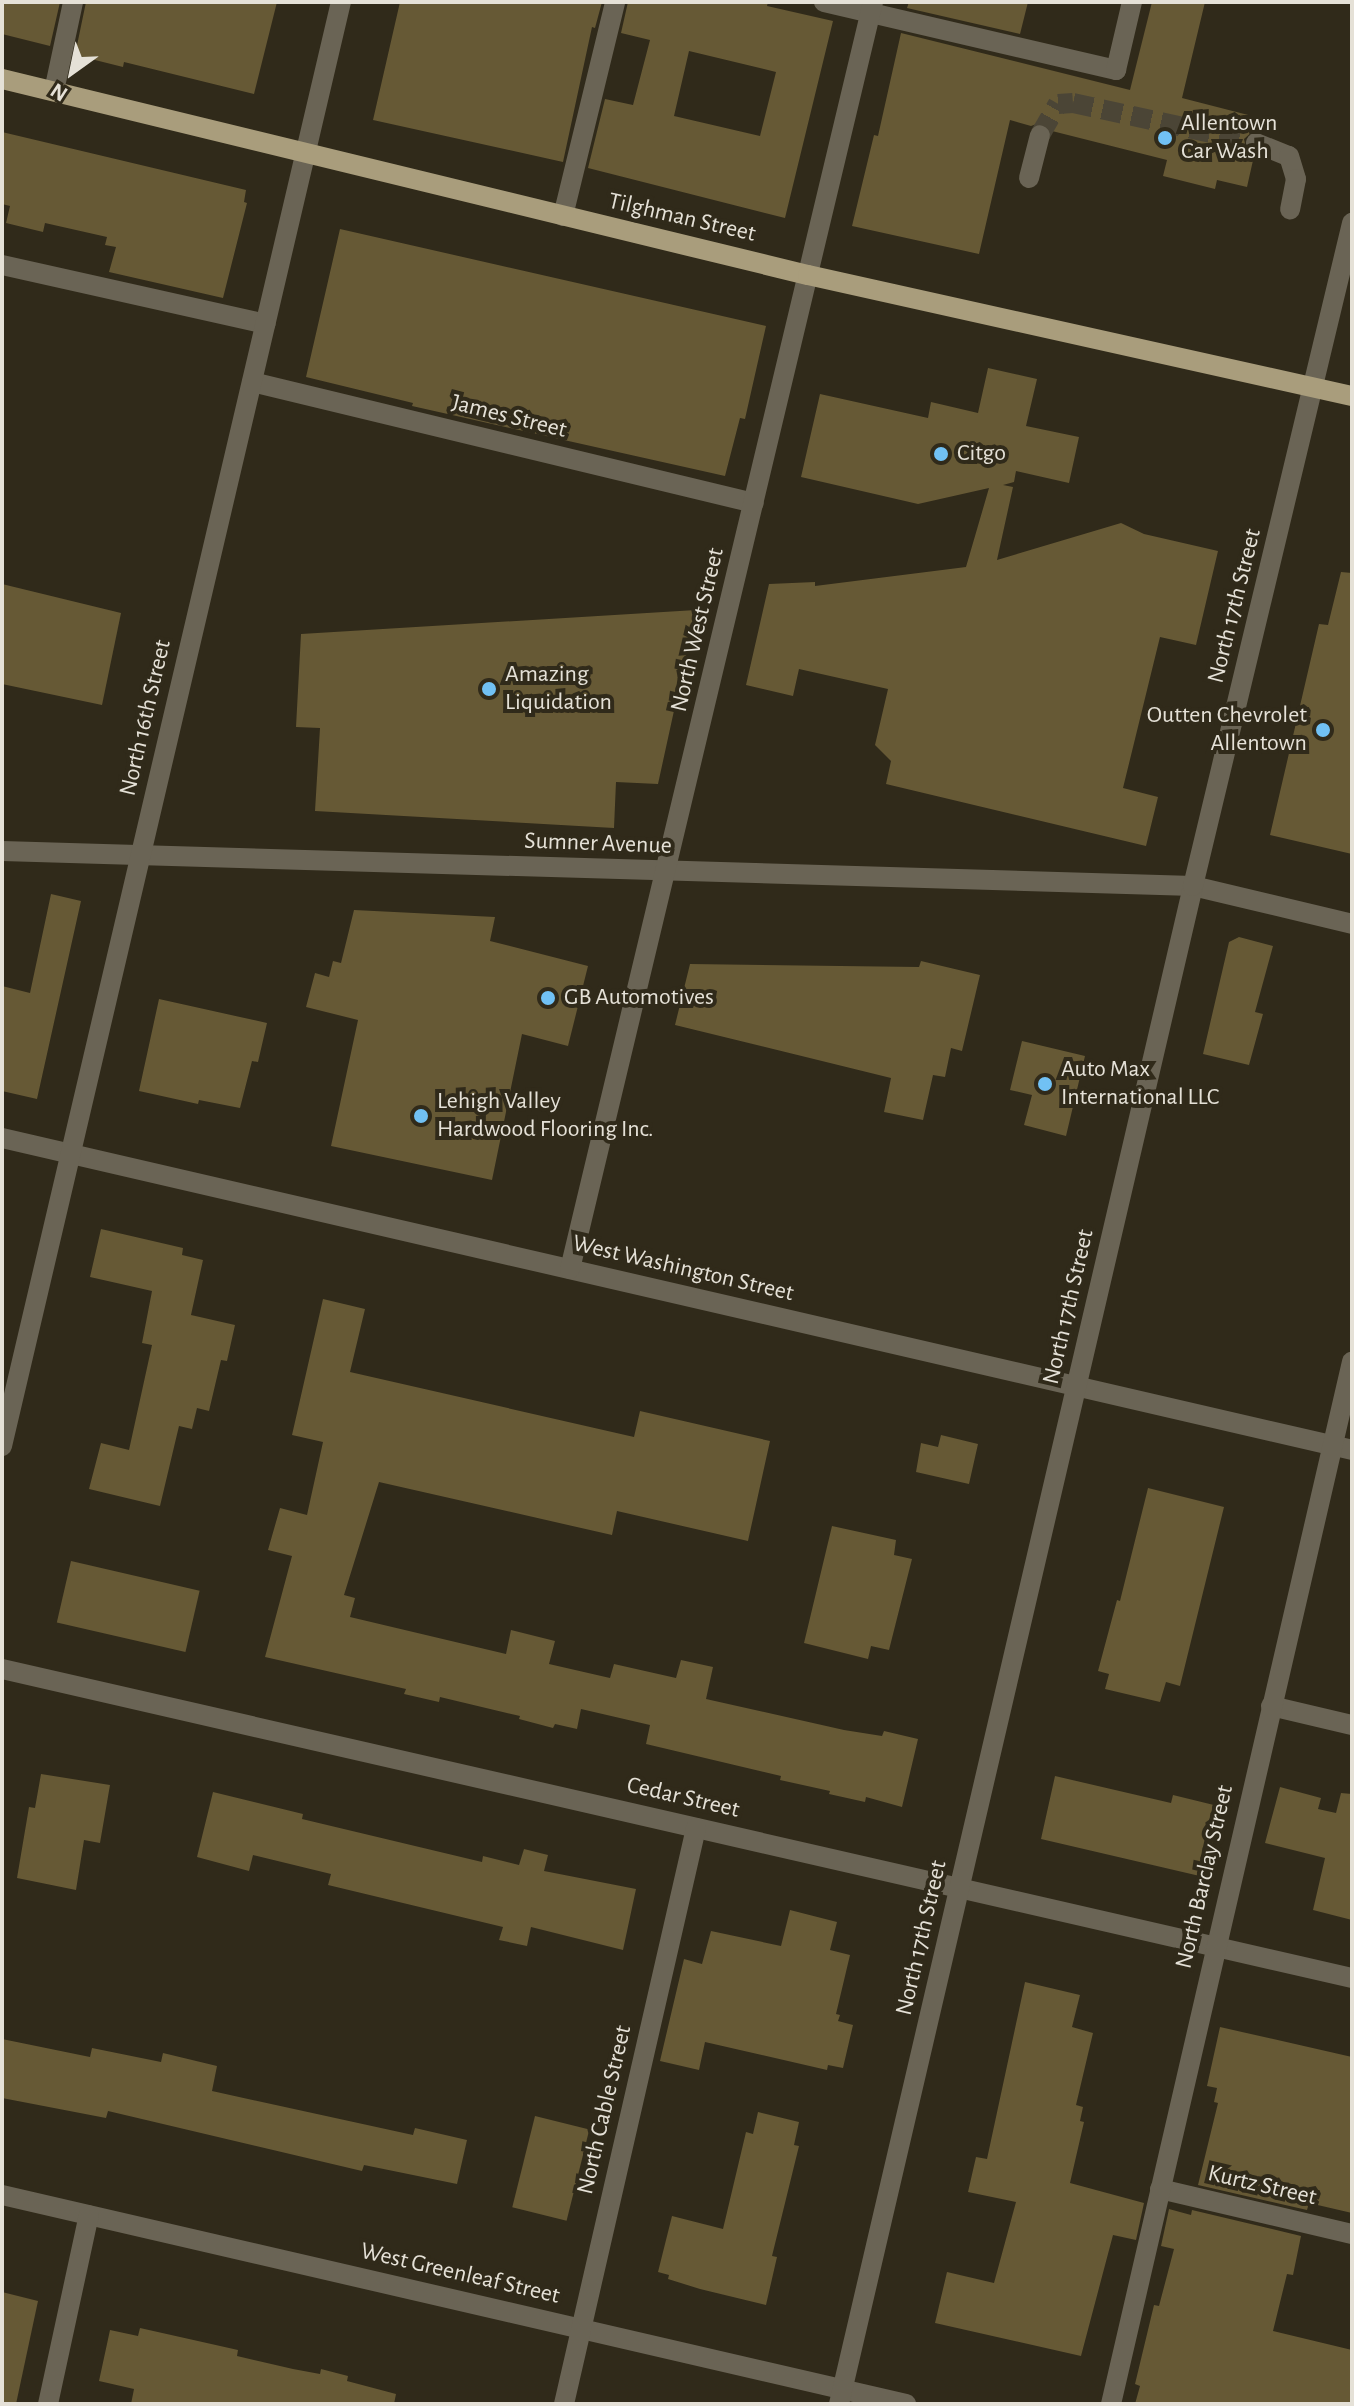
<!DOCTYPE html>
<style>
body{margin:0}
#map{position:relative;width:1354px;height:2406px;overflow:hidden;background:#302a1a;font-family:"Alegreya Sans",sans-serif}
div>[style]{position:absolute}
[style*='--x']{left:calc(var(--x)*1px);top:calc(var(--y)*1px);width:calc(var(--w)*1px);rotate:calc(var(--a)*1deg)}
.building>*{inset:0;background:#665935;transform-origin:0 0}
.minor-tunnel>*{height:20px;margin-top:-10px;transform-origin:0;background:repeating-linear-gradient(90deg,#4b4536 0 20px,transparent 0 30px)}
.minor>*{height:20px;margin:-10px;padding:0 10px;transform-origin:10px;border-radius:10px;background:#6a6455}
.major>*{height:20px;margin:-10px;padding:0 10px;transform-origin:10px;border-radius:10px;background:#a99d7c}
.dots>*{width:22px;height:22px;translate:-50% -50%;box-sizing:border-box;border:4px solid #302a1a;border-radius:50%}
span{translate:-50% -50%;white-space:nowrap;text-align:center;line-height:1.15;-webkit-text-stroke:8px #302a1a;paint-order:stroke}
.poi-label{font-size:24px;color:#e5e1d7}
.left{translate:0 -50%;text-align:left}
.right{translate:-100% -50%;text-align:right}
.street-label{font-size:24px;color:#e5e1d7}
.frame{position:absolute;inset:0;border:4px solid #e5e1d7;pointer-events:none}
.north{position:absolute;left:32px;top:32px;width:80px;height:80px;-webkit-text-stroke:6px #302a1a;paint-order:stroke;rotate:213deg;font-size:22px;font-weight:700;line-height:32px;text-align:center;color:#e5e1d7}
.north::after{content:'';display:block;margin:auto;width:28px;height:36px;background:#e5e1d7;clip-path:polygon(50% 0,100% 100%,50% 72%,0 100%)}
</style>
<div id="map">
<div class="building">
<div style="clip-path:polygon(2px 2px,60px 2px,50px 46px,2px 34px)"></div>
<div style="clip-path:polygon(86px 2px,277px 2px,254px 94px,124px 62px,123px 67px,75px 55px)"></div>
<div style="clip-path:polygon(400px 2px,602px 2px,595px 28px,592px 27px,563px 162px,373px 120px)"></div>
<div style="clip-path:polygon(evenodd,628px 2px,768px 2px,767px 6px,833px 21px,785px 218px,588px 168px,605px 99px,633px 105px,650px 40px,621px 33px,628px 2px,689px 51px,776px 72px,760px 136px,674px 116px,689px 51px)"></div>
<div style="clip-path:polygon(909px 2px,1028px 2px,1020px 34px,907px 8px)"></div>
<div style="clip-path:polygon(1152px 2px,1205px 2px,1182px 98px,1256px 117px,1253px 131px,1244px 139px,1247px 153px,1254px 156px,1247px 187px,1217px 180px,1215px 189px,1163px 176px,1167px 160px,1052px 131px,1042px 122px,1031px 126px,1010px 120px,979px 254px,852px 226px,874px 135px,878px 136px,901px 33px,1130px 90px)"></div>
<div style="clip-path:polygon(2px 132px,246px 190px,244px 202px,247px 203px,223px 298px,109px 272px,116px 247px,105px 245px,107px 237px,45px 223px,43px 232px,6px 223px,10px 206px,2px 204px)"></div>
<div style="clip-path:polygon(340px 229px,766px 326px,745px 419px,740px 418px,725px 476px,412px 406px,413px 403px,306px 377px)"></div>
<div style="clip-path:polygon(988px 368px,1037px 379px,1026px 426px,1079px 437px,1069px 483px,1016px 471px,1014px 482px,1003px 485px,1013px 487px,997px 560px,1121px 523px,1144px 534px,1218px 551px,1196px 645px,1160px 637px,1123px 788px,1158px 797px,1146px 846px,886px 784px,891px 761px,875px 745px,888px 689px,799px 669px,793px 696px,746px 685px,769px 584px,815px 582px,815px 586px,966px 567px,989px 488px,918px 504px,801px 477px,820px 394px,928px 418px,931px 402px,978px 413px)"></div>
<div style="clip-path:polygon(1341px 572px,1352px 573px,1352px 854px,1270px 835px,1319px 624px,1328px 625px)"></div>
<div style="clip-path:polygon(2px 584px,121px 613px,102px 705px,2px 684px)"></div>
<div style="clip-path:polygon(696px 610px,658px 784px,616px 782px,614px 828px,315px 811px,320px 728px,296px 727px,301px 634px)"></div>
<div style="clip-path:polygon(51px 894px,81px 901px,37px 1099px,2px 1091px,2px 986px,30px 993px)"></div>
<div style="clip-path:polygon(354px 910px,495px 917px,490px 941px,588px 966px,568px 1046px,522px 1034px,492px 1180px,331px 1146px,358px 1020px,306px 1007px,315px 973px,329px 977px,333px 961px,341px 963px)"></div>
<div style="clip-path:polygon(1239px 937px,1273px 946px,1255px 1012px,1263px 1014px,1249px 1065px,1203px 1054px,1229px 942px)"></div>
<div style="clip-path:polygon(921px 961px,980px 975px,962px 1051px,951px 1048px,945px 1077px,933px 1075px,923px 1120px,884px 1112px,891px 1078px,675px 1025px,690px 964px,919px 967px)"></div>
<div style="clip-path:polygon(159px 999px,267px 1023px,258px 1062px,252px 1061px,240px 1108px,199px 1100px,198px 1104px,139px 1091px)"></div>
<div style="clip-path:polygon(1022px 1041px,1085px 1056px,1066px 1136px,1024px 1125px,1032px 1095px,1010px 1090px)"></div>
<div style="clip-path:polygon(101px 1229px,183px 1248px,182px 1255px,203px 1260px,191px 1315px,235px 1325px,227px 1361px,221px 1360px,209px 1411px,197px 1408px,192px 1429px,179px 1426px,160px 1506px,89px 1489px,101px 1443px,129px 1450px,152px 1345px,142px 1343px,152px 1291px,90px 1277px)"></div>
<div style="clip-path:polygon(323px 1299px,365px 1309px,350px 1372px,634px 1437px,640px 1411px,770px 1441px,748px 1541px,617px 1511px,612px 1535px,379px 1482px,344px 1595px,355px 1598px,350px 1617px,506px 1654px,511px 1630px,555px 1641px,549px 1664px,610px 1678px,614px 1664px,676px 1678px,681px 1660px,713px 1667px,706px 1699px,844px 1730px,882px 1736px,884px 1731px,918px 1739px,902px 1807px,866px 1797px,865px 1802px,829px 1794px,830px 1791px,780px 1780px,781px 1776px,646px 1744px,650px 1725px,581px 1709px,577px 1729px,555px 1724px,553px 1728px,519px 1719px,520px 1716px,440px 1697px,439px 1702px,404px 1694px,406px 1689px,265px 1657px,292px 1556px,268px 1550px,280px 1508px,307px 1515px,323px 1442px,292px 1435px)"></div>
<div style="clip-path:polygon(941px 1435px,978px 1444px,969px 1484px,916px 1472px,921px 1443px,938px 1447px)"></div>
<div style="clip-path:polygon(1148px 1488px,1224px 1507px,1180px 1686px,1166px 1682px,1160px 1702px,1105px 1689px,1109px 1674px,1098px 1671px,1117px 1600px,1120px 1601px)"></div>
<div style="clip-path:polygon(832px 1526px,896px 1540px,894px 1555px,912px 1559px,889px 1650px,871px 1646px,868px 1659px,804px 1643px)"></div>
<div style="left:71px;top:1561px;width:132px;height:63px;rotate:13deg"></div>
<div style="clip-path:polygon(41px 1774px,110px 1785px,100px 1843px,84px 1840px,76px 1890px,17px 1878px,29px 1807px,35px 1808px)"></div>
<div style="clip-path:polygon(1055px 1776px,1171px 1803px,1173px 1795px,1222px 1807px,1204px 1877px,1041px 1839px)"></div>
<div style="clip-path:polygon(1280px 1787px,1321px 1798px,1318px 1809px,1336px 1813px,1341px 1793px,1352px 1794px,1352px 1920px,1313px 1910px,1325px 1858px,1265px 1843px)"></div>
<div style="clip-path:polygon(213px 1792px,303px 1814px,302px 1819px,482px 1862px,483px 1856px,519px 1865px,524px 1849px,548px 1855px,544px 1871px,636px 1889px,623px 1950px,531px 1927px,527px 1946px,499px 1940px,503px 1927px,328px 1885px,331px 1874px,253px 1855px,249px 1871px,197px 1857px)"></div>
<div style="clip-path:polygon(790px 1910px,837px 1922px,830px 1950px,850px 1955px,836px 2014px,840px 2015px,838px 2021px,853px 2025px,843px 2068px,828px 2065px,827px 2070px,705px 2042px,699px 2070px,660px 2061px,684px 1959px,702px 1964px,711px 1931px,781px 1946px)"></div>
<div style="clip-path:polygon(1025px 1982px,1080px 1995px,1072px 2027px,1093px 2033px,1076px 2105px,1083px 2107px,1080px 2121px,1084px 2122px,1070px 2183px,1144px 2203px,1136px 2240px,1113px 2235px,1081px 2356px,935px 2323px,947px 2272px,994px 2283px,1016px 2202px,968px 2192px,976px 2157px,987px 2159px)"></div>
<div style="clip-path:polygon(1220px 2027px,1352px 2057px,1352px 2213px,1309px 2203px,1307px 2210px,1198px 2185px,1218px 2103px,1214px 2102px,1217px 2088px,1207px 2086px)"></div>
<div style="clip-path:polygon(2px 2039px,90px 2057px,92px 2048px,161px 2062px,163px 2053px,217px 2066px,212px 2091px,413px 2135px,415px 2128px,467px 2140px,457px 2184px,364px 2165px,362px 2171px,108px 2111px,106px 2118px,2px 2098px)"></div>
<div style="clip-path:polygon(758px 2112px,799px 2122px,794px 2145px,799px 2146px,772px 2256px,777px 2257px,766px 2305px,700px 2289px,668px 2279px,669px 2275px,658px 2272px,672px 2216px,723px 2229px,746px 2132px,753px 2134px)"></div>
<div style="left:535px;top:2116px;width:56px;height:94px;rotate:14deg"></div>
<div style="clip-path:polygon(1169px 2209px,1191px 2215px,1192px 2210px,1301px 2236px,1293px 2275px,1287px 2274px,1273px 2331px,1352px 2350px,1352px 2404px,1135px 2404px,1140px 2386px,1135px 2384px,1154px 2305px,1159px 2306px,1174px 2249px,1161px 2246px)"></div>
<div style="clip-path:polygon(2px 2292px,38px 2301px,16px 2404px,2px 2404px)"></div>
<div style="clip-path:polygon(140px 2328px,238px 2350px,237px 2356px,293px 2369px,320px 2374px,321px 2369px,348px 2376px,347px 2381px,396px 2394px,394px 2404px,131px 2404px,134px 2389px,99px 2381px,110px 2330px,138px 2336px)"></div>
</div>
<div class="minor-tunnel">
<div style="--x:1040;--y:135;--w:36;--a:-60"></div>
<div style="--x:1058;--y:104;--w:15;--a:-4"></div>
<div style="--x:1073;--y:103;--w:187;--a:12.3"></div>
</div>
<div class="minor">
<div style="--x:824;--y:2;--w:300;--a:13.1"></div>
<div style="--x:1116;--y:70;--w:70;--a:-76.8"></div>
<div style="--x:54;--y:91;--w:91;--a:-77.9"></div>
<div style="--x:1256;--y:143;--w:35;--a:22"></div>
<div style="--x:1289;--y:156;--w:24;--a:73"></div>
<div style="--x:1296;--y:179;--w:31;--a:101"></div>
<div style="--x:1029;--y:178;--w:44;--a:-75.7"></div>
<div style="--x:563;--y:216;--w:220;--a:-76.3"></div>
<div style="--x:2;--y:265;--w:270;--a:12.6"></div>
<div style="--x:252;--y:382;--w:516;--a:13.55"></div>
<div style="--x:2;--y:851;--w:1192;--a:1.68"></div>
<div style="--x:1193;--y:886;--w:163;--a:13.4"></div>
<div style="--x:2;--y:1138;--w:1386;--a:13.01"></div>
<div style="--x:570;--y:1269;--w:1303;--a:-76.55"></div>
<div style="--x:2;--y:1446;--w:1483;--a:-76.79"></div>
<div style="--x:2;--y:1669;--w:1385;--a:12.89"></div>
<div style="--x:1271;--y:1706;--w:83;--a:13.2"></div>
<div style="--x:1160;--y:2189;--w:197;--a:13.2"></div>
<div style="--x:2;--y:2195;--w:928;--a:13.02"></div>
<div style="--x:48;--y:2404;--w:193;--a:-77.8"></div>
<div style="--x:564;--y:2404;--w:591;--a:-77.09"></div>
<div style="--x:839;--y:2404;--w:1559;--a:-76.87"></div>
<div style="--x:1193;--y:886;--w:682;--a:-76.51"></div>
<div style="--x:1111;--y:2404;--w:1070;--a:-76.98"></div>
</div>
<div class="major">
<div style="--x:2;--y:79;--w:829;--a:13.67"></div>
<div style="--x:808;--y:275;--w:557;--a:12.54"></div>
</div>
<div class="dots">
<div style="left:1165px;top:138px;background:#71c1f4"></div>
<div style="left:941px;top:454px;background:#71c1f4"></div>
<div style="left:489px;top:689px;background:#71c1f4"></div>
<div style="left:1323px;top:730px;background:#71c1f4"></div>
<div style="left:548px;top:998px;background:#71c1f4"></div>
<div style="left:1045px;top:1084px;background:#71c1f4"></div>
<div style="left:421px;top:1116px;background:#71c1f4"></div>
</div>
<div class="poi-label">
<span class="left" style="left:1181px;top:138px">Allentown<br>Car Wash</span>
<span class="left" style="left:957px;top:454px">Citgo</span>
<span class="left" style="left:505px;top:689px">Amazing<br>Liquidation</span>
<span class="right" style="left:1307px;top:730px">Outten Chevrolet<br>Allentown</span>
<span class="left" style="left:564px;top:998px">GB Automotives</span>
<span class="left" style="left:1061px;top:1084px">Auto Max<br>International LLC</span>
<span class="left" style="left:437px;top:1116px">Lehigh Valley<br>Hardwood Flooring Inc.</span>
</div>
<div class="street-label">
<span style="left:682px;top:218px;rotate:13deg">Tilghman Street</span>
<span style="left:509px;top:417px;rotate:14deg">James Street</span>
<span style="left:1235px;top:606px;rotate:-76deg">North 17th Street</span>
<span style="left:698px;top:630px;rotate:-77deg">North West Street</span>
<span style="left:146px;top:718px;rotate:-77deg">North 16th Street</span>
<span style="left:598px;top:844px;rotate:2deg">Sumner Avenue</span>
<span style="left:683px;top:1269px;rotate:13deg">West Washington Street</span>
<span style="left:1069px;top:1307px;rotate:-77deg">North 17th Street</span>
<span style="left:683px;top:1798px;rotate:13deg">Cedar Street</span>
<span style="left:1205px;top:1877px;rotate:-77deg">North Barclay Street</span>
<span style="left:922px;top:1938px;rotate:-77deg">North 17th Street</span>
<span style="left:605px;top:2110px;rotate:-77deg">North Cable Street</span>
<span style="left:1262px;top:2186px;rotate:13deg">Kurtz Street</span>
<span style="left:460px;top:2274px;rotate:13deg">West Greenleaf Street</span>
</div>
<div class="frame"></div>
<div class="north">N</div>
</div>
